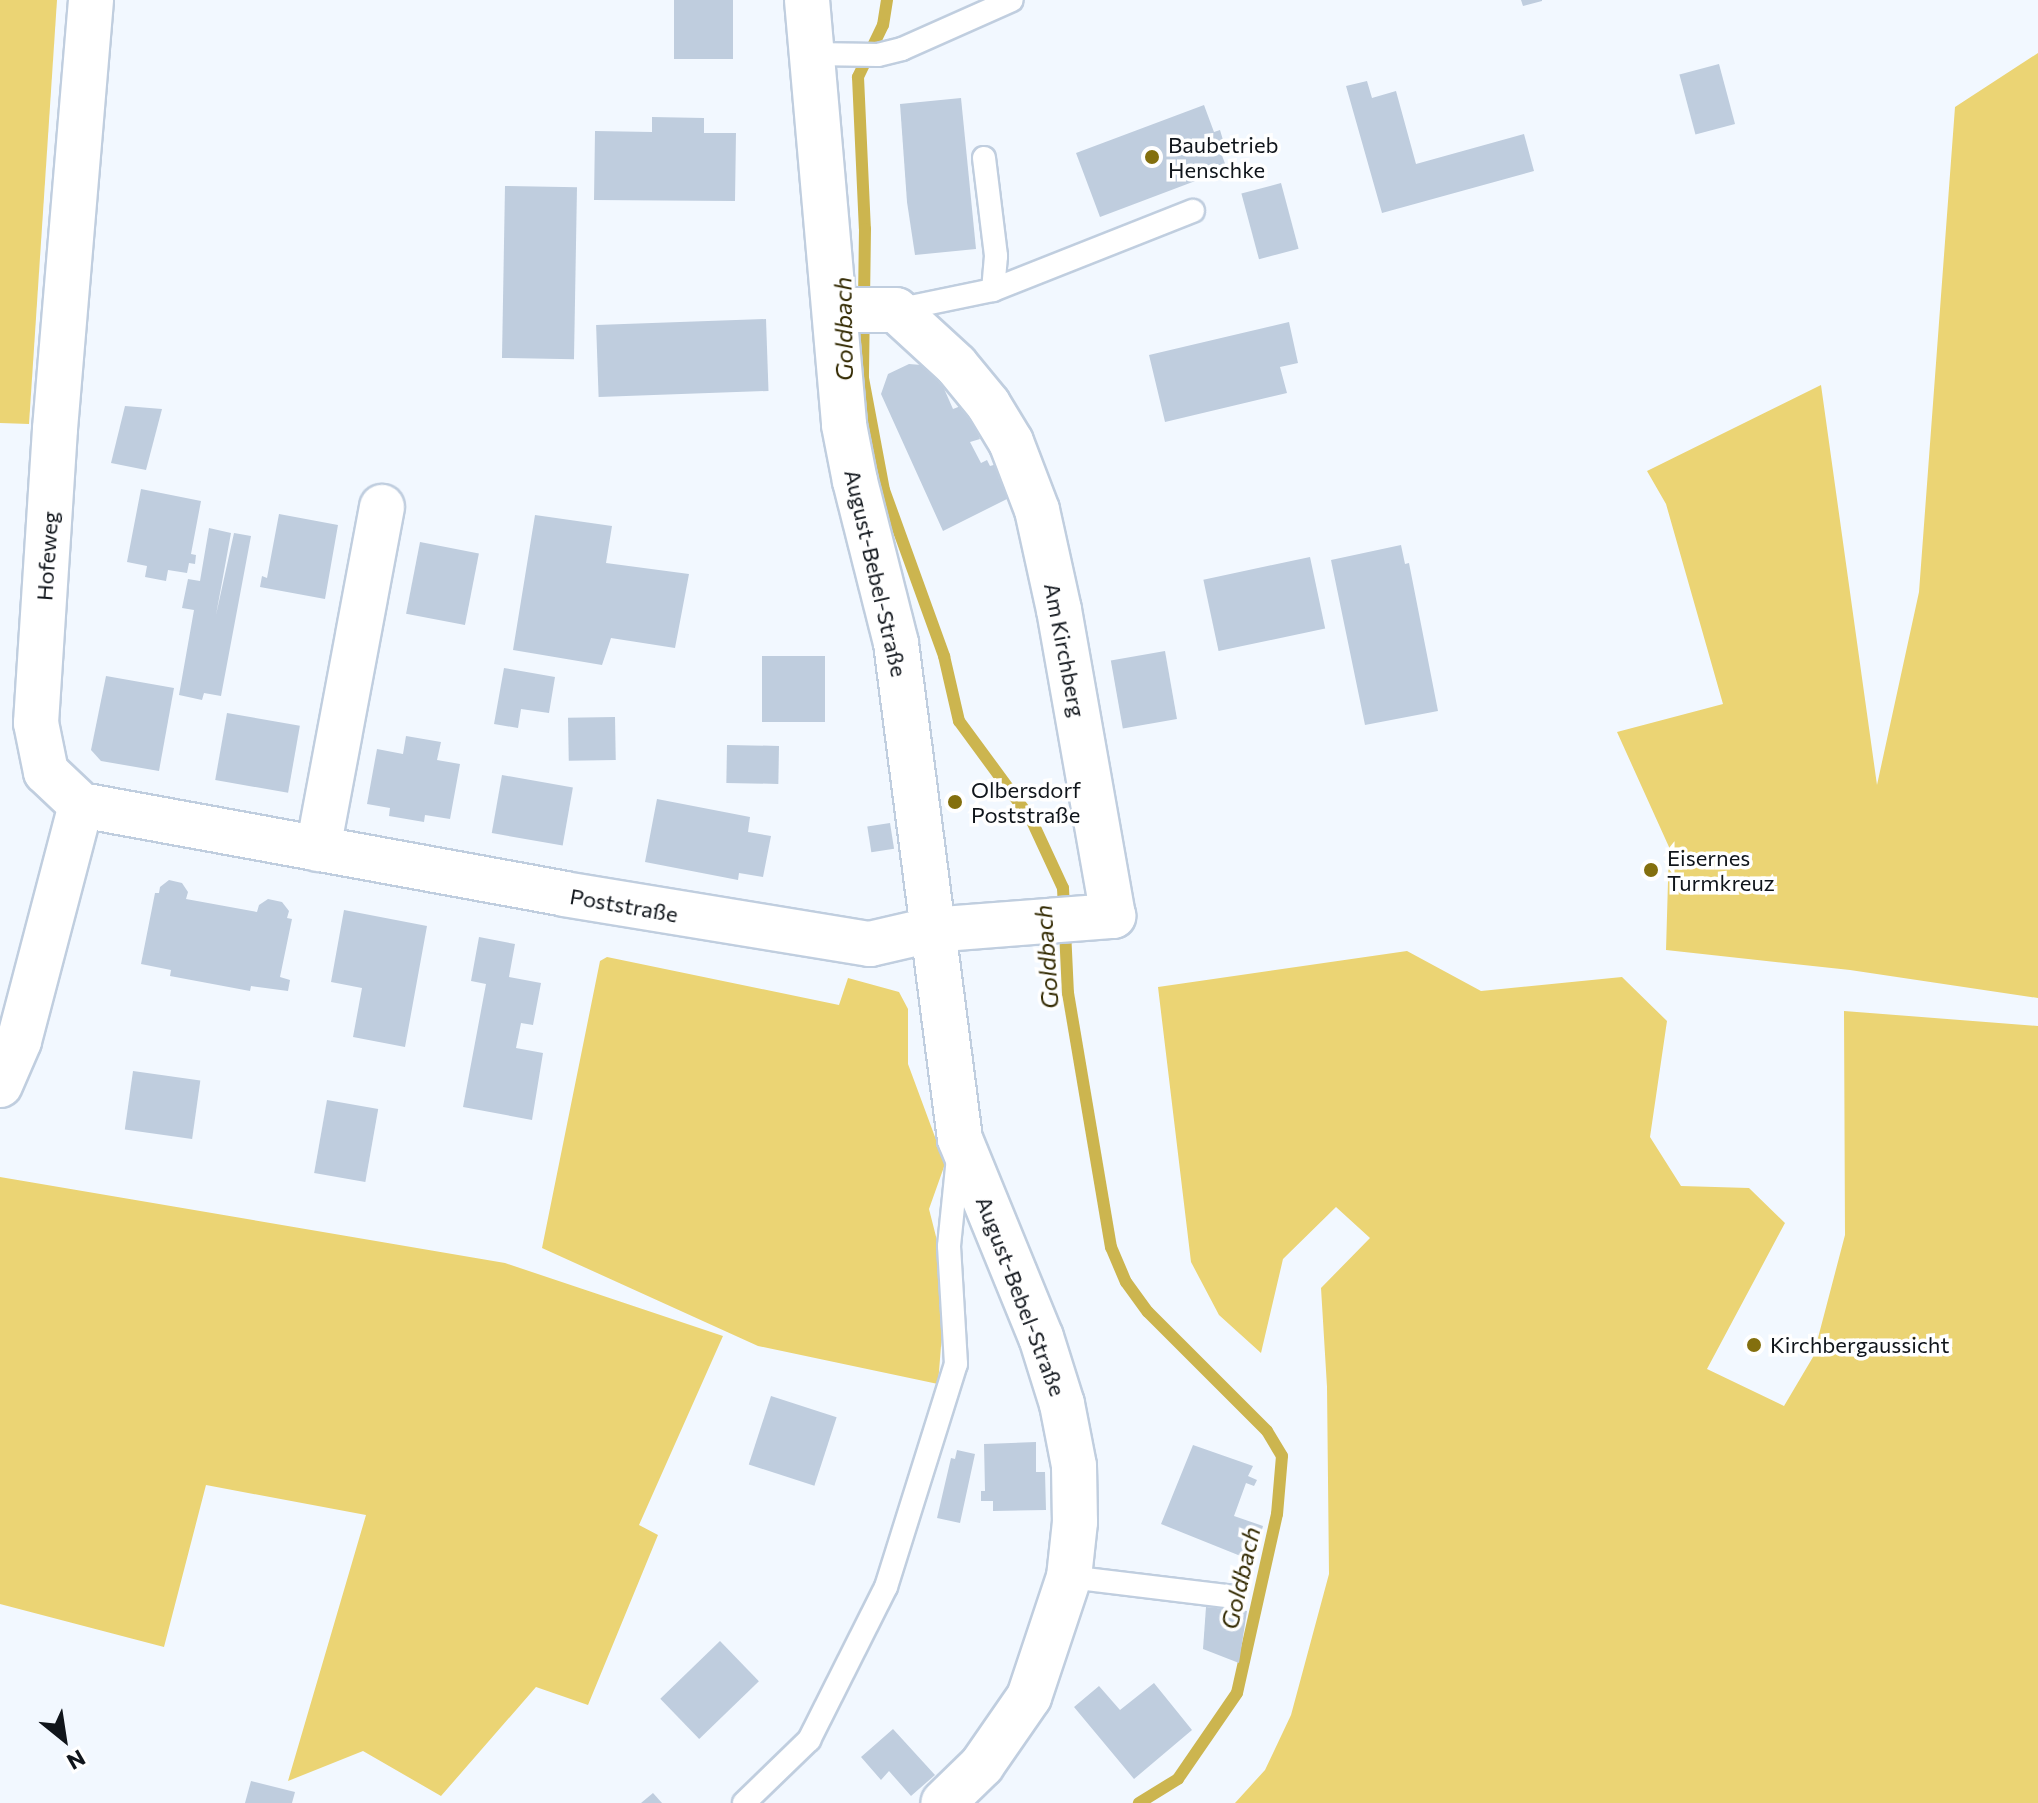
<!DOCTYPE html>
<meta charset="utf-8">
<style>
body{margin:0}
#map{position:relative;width:2038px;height:1803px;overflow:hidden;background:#f2f8ff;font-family:Commissioner,sans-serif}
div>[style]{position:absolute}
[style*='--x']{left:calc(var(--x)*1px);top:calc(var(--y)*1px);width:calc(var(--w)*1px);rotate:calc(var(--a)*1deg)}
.green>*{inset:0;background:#ebd474}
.stream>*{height:12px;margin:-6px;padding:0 6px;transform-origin:6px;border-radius:6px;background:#ccb54f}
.building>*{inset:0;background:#bfcdde;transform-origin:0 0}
.roads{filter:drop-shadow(2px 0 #c0cedf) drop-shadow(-2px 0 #c0cedf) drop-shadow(0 2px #c0cedf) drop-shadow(0 -2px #c0cedf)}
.service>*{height:22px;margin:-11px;padding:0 11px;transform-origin:11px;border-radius:11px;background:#fff}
.minor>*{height:44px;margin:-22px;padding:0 22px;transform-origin:22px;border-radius:22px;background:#fff}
.tertiary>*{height:44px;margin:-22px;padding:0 22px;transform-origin:22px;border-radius:22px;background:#fff}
.dots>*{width:22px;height:22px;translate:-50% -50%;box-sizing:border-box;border:4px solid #fff;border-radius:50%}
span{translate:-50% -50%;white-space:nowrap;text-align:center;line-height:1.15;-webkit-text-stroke:7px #fff;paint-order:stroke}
.poi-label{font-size:22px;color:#10151b}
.left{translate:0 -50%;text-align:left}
.street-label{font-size:22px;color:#10151b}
.water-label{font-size:24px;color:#322900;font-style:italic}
.north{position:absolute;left:24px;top:1699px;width:80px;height:80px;-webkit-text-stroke:6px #fff;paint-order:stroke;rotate:150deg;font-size:22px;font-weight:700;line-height:32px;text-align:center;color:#10151b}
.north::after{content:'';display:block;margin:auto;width:28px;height:36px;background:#10151b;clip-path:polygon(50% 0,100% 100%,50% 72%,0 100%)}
</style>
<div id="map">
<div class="green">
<div style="clip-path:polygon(0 0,57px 0,29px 424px,0 423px)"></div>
<div style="clip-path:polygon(2038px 53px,2038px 998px,1850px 970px,1666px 950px,1669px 847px,1617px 732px,1723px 704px,1666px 504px,1647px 471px,1821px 385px,1877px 785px,1919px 592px,1955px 107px)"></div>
<div style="clip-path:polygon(1407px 951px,1481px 991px,1622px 977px,1667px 1021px,1650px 1137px,1681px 1186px,1749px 1188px,1785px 1223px,1707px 1369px,1784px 1406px,1813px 1357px,1845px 1235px,1844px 1011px,2038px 1026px,2038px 1803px,1235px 1803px,1265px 1770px,1291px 1715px,1329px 1574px,1327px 1387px,1321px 1288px,1370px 1238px,1336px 1207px,1283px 1259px,1261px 1353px,1219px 1315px,1191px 1262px,1158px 987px)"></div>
<div style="clip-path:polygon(607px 957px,839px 1005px,848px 978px,899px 992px,908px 1009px,908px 1064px,945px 1164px,929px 1209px,943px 1264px,945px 1296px,938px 1384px,758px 1346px,542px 1248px,600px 961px)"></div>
<div style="clip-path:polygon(0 1177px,505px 1263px,723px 1336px,639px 1525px,658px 1535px,588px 1705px,536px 1687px,441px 1796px,363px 1751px,288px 1781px,366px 1515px,206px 1485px,164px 1647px,0 1604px)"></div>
</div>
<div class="stream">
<div style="--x:887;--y:0;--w:25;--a:99"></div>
<div style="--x:883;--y:25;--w:58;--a:115.7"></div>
<div style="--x:858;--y:77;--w:152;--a:87.4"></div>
<div style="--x:865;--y:229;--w:149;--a:90.8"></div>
<div style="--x:863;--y:378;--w:114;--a:79.4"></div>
<div style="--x:884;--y:490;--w:177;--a:70.1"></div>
<div style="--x:944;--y:656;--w:67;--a:77"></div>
<div style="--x:959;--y:721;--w:122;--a:53.7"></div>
<div style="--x:1031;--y:819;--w:76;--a:65.1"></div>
<div style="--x:1063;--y:888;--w:105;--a:87.3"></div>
<div style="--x:1068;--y:993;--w:258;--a:80.4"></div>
<div style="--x:1111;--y:1247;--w:38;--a:67"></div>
<div style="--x:1126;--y:1282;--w:37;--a:54"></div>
<div style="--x:1148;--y:1312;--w:168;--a:45"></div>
<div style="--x:1267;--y:1431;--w:29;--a:59"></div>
<div style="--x:1282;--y:1456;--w:58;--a:94.9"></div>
<div style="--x:1277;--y:1514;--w:183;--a:102.6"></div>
<div style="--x:1237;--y:1693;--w:104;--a:124.5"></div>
<div style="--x:1178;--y:1779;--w:46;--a:148.4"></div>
</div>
<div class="building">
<div style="left:674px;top:0;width:59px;height:59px"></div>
<div style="clip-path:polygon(1521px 0,1542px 0,1542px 1px,1523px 6px)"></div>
<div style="left:1719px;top:64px;width:62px;height:41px;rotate:75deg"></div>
<div style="clip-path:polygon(1367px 81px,1372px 98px,1396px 91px,1416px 164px,1524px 134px,1534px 171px,1382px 213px,1346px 86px)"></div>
<div style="clip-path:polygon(961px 98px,976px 249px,915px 255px,907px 202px,900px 104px)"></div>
<div style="clip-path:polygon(1204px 105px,1214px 132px,1220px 130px,1223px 140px,1217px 142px,1227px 169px,1100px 217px,1076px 153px)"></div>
<div style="clip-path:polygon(652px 117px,704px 118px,704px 133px,736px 133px,735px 201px,594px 200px,595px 131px,652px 132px)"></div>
<div style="left:1281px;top:183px;width:68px;height:41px;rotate:75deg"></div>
<div style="left:505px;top:186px;width:72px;height:172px;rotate:1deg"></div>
<div style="left:766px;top:319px;width:72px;height:170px;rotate:88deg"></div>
<div style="clip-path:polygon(1289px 322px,1298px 363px,1280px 367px,1287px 393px,1165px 422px,1149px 355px)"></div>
<div style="clip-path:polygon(909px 364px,934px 366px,953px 409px,966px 404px,980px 439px,970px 442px,981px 463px,987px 460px,990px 466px,997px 464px,1013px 496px,943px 531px,881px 394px,888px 374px)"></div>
<div style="clip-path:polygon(125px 406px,162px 409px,146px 470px,111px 463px)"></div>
<div style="clip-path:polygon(141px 489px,201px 501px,191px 554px,196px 555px,195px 564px,189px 563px,187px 573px,168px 570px,166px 581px,145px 577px,147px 566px,127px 562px)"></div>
<div style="clip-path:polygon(279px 514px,338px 525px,325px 599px,260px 587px,262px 576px,267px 578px)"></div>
<div style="clip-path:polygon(535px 515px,612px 526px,606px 563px,689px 574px,675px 648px,611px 638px,602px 665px,513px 650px)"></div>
<div style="clip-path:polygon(209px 528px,231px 533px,216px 615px,234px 533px,251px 536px,221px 696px,204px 693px,202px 700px,179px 695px,194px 610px,182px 608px,188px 579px,200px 581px)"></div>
<div style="left:420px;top:542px;width:60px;height:73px;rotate:11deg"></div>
<div style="clip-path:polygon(1401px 545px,1405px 564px,1409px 563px,1438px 711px,1365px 725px,1331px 560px)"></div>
<div style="left:1310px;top:557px;width:73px;height:109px;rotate:78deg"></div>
<div style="left:1165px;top:651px;width:69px;height:55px;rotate:80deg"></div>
<div style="left:762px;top:656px;width:63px;height:66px"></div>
<div style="clip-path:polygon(504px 668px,555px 677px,549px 713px,521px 709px,518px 728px,494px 724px)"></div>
<div style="clip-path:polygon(106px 676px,174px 688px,159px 771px,101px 761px,91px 750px)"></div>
<div style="left:227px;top:713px;width:74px;height:68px;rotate:10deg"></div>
<div style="left:615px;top:717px;width:43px;height:47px;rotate:89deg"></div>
<div style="clip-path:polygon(406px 736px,441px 742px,437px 760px,460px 764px,450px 819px,425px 815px,424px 822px,389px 816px,390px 808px,367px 804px,377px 749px,403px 754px)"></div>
<div style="left:727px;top:745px;width:52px;height:38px;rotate:1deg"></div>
<div style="left:502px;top:775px;width:72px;height:59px;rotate:10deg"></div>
<div style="clip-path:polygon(657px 799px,750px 817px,748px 832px,771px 836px,763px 877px,739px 873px,738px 880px,645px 862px)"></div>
<div style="left:890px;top:823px;width:26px;height:23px;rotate:81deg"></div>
<div style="clip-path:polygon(169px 880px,182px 883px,188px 892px,186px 899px,257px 912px,259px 905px,268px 899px,282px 902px,289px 911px,287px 918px,292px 919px,280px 977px,290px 980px,288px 991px,251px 986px,250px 991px,170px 976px,171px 970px,141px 964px,155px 893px,159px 893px,160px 887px)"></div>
<div style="clip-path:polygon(344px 910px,427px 926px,405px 1047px,353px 1037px,362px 988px,331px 982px)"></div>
<div style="clip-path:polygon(479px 937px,515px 944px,509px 977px,541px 983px,533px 1025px,521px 1023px,516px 1048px,543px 1053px,532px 1120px,463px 1107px,486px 984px,471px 981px)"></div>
<div style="left:133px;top:1071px;width:68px;height:59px;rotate:8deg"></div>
<div style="left:327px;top:1100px;width:52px;height:74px;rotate:10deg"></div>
<div style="left:771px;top:1396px;width:69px;height:72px;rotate:18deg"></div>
<div style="clip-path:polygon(1036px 1442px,1036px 1472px,1045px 1472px,1046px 1510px,993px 1511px,993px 1501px,981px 1501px,981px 1491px,985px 1491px,984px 1444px)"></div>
<div style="clip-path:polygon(1193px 1445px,1253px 1466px,1248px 1476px,1257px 1480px,1254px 1486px,1246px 1483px,1234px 1516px,1263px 1526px,1253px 1561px,1161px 1524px)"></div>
<div style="clip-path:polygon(957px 1450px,975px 1454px,960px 1523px,937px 1518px,951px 1458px,955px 1459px)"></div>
<div style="clip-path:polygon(1206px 1607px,1247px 1611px,1239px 1663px,1203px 1649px)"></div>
<div style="left:720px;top:1641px;width:56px;height:83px;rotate:46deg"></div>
<div style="clip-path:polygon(1154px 1683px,1192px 1730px,1134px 1779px,1074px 1707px,1099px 1686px,1120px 1710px)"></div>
<div style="clip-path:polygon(893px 1729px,935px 1775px,911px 1796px,889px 1771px,881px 1780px,861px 1757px)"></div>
<div style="clip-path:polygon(251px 1781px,295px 1792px,292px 1803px,245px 1803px)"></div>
<div style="clip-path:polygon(653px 1793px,662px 1803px,641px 1803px)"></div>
</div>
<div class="roads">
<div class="service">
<div style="--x:813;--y:54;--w:65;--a:0.9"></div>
<div style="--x:878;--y:55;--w:25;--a:-14"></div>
<div style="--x:902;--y:49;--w:120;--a:-24"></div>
<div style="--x:984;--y:158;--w:99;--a:83"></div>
<div style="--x:996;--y:256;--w:34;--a:95"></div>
<div style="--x:896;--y:310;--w:99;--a:-11.7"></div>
<div style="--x:993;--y:290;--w:215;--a:-21.6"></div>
<div style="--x:1069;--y:1577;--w:166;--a:6.9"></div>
<div style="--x:744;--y:1803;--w:91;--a:-44.1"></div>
<div style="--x:809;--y:1740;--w:171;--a:-63.3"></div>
<div style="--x:886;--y:1587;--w:234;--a:-72.6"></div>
<div style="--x:956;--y:1364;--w:118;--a:-93.4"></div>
<div style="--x:949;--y:1246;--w:89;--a:-84.2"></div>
</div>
<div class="minor">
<div style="--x:81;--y:805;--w:491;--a:10.4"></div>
<div style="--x:564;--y:894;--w:310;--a:9.3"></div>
<div style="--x:870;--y:944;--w:62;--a:-13.1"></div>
<div style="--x:930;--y:930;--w:184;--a:-4.4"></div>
<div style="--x:1113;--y:916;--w:311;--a:-100"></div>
<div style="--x:1059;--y:610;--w:102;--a:-102.4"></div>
<div style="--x:1037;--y:510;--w:73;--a:-110.9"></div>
<div style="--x:1011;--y:442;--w:44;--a:-121.2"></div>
<div style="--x:988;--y:404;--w:50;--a:-129.4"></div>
<div style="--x:956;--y:365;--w:81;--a:-137.5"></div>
<div style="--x:896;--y:310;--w:61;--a:180"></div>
<div style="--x:81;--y:805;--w:48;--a:-136.7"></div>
<div style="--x:46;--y:772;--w:50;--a:-101.5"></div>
<div style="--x:36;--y:723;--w:295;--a:-86.3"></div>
<div style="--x:55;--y:429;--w:431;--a:-85.2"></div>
<div style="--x:318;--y:849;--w:348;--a:-79.4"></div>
<div style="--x:0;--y:1085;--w:48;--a:-66.6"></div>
<div style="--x:19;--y:1041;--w:244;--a:-75.3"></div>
</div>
<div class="tertiary">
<div style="--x:807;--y:0;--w:427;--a:85"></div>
<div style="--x:844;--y:425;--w:57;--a:78.9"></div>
<div style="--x:855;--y:481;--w:167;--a:75.8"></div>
<div style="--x:896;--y:643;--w:500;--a:82.65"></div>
<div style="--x:960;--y:1139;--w:214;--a:67.8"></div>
<div style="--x:1041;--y:1337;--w:70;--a:72.6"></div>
<div style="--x:1062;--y:1404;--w:63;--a:79"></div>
<div style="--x:1074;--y:1466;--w:56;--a:89"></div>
<div style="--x:1075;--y:1522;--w:55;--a:96.2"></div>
<div style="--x:1069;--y:1577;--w:126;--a:108.4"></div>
<div style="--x:1029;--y:1697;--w:83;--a:124.7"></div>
<div style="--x:982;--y:1765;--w:54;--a:135.7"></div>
</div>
</div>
<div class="dots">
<div style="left:1152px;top:157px;background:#836f0e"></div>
<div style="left:955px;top:802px;background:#836f0e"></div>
<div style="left:1651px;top:870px;background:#836f0e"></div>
<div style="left:1754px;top:1345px;background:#836f0e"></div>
</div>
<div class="poi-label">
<span class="left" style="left:1168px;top:157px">Baubetrieb<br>Henschke</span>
<span class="left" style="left:971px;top:802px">Olbersdorf<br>Poststraße</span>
<span class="left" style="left:1667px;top:870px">Eisernes<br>Turmkreuz</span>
<span class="left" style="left:1770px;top:1345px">Kirchbergaussicht</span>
</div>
<div class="street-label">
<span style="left:47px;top:556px;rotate:-86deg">Hofeweg</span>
<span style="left:876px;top:573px;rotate:77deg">August-Bebel-Straße</span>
<span style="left:1065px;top:650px;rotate:79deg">Am Kirchberg</span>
<span style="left:624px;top:905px;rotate:10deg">Poststraße</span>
<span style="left:1021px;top:1296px;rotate:69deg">August-Bebel-Straße</span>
</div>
<div class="water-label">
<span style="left:843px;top:329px;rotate:-91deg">Goldbach</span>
<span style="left:1046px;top:957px;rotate:-94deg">Goldbach</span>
<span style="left:1240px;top:1578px;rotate:-77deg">Goldbach</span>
</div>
<div class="north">N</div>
</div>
